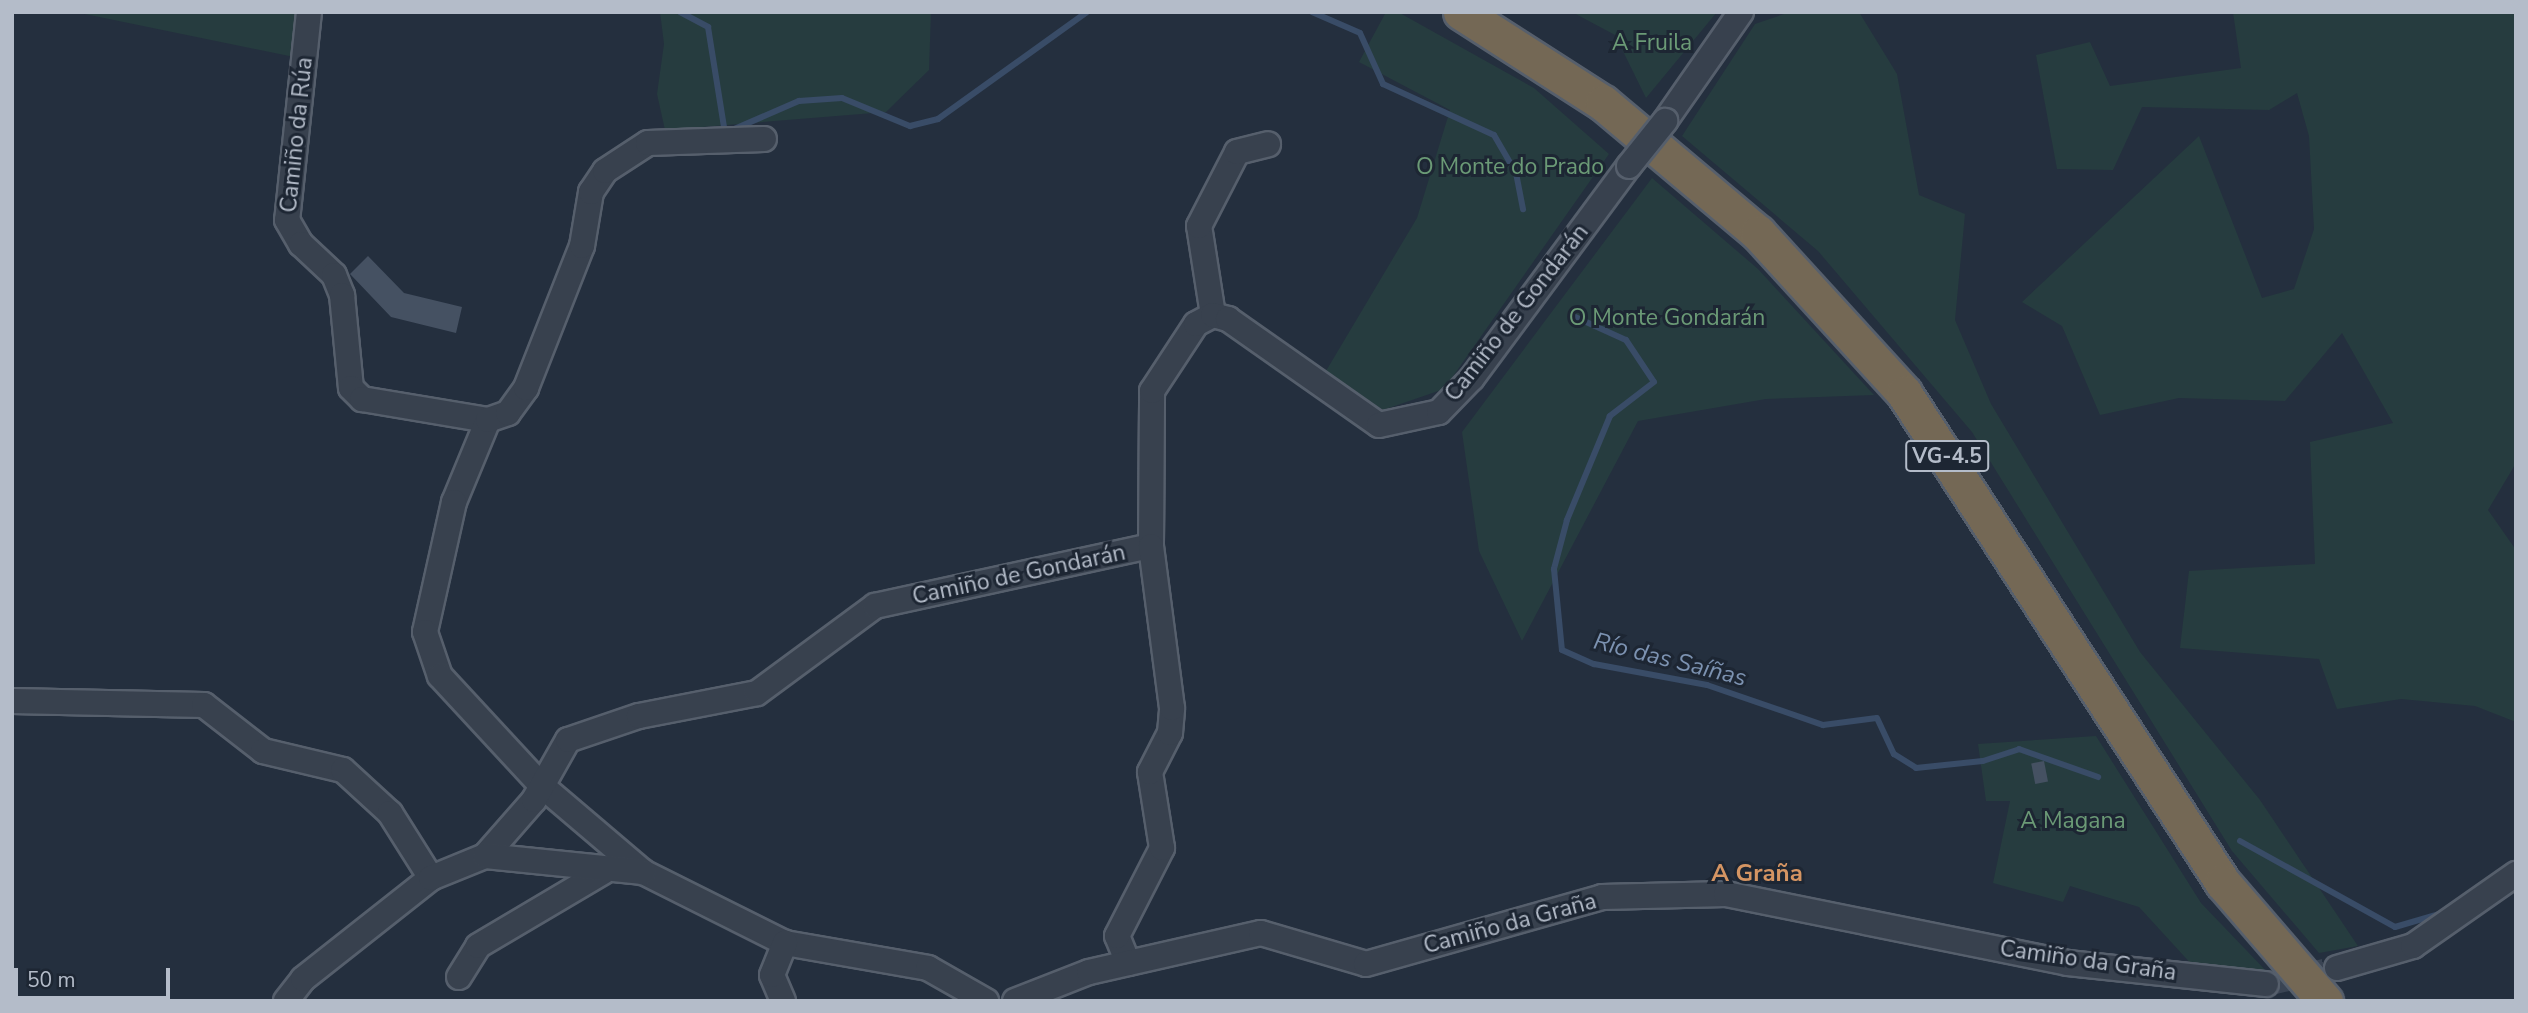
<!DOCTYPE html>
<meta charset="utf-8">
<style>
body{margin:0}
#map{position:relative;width:2528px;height:1013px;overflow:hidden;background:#242f3e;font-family:"Nunito Sans",sans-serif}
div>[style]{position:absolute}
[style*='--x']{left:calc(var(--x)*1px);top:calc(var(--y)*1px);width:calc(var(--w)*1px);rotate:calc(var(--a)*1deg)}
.green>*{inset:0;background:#263c3f}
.stream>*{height:6px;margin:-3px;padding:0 3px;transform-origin:3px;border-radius:3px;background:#394c67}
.building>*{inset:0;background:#455162;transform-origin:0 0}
.minor-tunnel>*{height:24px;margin-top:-12px;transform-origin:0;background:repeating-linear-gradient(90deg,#3a4453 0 24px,transparent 0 36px)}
.roads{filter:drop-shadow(2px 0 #565f6c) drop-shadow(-2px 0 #565f6c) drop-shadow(0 2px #565f6c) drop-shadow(0 -2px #565f6c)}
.minor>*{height:24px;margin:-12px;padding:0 12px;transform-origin:12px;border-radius:12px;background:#38414e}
.highway>*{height:35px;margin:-17.5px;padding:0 17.5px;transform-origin:17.5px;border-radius:17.5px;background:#746855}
.bridges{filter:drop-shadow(2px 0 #565f6c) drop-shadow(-2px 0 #565f6c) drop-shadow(0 2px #565f6c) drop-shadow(0 -2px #565f6c)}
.minor-bridge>*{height:24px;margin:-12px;padding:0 12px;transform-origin:12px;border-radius:12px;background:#38414e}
span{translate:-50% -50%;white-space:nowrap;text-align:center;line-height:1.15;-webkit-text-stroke:6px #1d2633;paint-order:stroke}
.shield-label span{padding:2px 5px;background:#1d2633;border:2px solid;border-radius:5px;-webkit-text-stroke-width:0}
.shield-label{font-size:21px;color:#b4bcc9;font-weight:700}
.park-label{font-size:23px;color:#6b9a76}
.street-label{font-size:23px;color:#b4bcc9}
.water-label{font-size:24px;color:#7c92b1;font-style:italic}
.neighbourhood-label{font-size:24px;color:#d59563;font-weight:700}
.frame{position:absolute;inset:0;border:14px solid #b4bcc9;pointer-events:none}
.scale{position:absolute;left:14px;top:968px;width:156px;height:32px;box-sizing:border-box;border:4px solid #b4bcc9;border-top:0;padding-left:9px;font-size:21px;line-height:24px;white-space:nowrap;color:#b4bcc9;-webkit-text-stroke:5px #1d2633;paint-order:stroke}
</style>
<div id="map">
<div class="green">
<div style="clip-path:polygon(75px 12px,304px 12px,299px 58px)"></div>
<div style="clip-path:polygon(660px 12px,931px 12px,929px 70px,886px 112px,665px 130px,657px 94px,664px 44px)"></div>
<div style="clip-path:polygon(1386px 12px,1398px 12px,1534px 88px,1609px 154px,1444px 389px,1383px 410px,1326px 371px,1417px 218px,1450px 110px,1359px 62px)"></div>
<div style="clip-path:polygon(1572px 12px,1717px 12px,1646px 98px,1615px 35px)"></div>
<div style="clip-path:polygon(1790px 12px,1859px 12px,1897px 74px,1919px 195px,1965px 214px,1955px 320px,1991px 404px,2140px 652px,2260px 800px,2358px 946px,2319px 953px,2232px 851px,1972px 432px,1818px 251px,1682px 136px,1755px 24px)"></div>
<div style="clip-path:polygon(2233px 12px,2516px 12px,2516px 463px,2488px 510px,2516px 550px,2516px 722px,2475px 706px,2401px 699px,2337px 709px,2319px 659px,2180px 648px,2189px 571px,2315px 564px,2310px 442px,2393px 423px,2342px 333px,2285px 401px,2179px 398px,2100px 415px,2062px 326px,2022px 302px,2199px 136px,2262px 298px,2294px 289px,2314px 229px,2309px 136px,2297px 93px,2269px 110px,2142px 107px,2113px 170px,2057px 169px,2036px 55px,2090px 42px,2110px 86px,2241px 68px)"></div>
<div style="clip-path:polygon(1652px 178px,1758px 269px,1874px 395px,1766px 399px,1638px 421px,1522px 641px,1479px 551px,1462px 432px)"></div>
<div style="clip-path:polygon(2096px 736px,2201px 903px,2271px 976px,2194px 967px,2139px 907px,2070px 886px,2063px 902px,1993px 883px,2010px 801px,1986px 801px,1978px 744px)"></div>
</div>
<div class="stream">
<div style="--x:680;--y:12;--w:32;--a:28"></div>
<div style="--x:708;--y:27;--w:107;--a:80.9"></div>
<div style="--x:725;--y:133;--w:81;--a:-23.4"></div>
<div style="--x:799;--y:101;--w:43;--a:-4"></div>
<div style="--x:842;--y:98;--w:74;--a:22.4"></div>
<div style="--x:910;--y:126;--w:29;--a:-14"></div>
<div style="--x:938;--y:119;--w:183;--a:-35.7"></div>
<div style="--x:1312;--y:12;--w:52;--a:23.6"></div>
<div style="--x:1360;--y:33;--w:56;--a:65.7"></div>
<div style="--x:1383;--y:84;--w:122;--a:24.7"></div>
<div style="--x:1494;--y:135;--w:44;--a:59.9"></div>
<div style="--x:1516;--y:173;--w:37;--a:79"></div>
<div style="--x:1573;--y:316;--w:58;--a:24.4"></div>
<div style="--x:1626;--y:340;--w:50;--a:56.3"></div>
<div style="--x:1654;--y:382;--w:56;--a:142.3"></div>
<div style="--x:1610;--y:416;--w:113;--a:112.5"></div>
<div style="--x:1567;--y:520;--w:51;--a:104.9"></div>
<div style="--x:1554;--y:569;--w:81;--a:84.4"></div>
<div style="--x:1562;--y:650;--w:35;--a:24"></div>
<div style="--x:1594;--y:664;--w:115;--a:10.5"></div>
<div style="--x:1707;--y:685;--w:123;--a:19"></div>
<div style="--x:1823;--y:725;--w:54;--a:-7.4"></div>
<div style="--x:1877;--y:718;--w:40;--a:65"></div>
<div style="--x:1894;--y:754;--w:26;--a:32"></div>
<div style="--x:1916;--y:768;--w:67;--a:-6"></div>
<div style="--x:1983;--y:761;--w:38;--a:-18"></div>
<div style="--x:2019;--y:749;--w:84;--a:19.5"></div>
<div style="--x:2240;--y:841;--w:177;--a:29"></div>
<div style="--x:2395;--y:927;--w:50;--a:-16.3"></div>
</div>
<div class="building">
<div style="clip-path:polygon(368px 256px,404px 293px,462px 307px,456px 333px,391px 317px,350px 274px)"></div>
<div style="left:2044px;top:761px;width:21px;height:13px;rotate:79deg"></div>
</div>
<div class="minor-tunnel">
<div style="--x:2266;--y:984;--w:73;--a:-12.7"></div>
</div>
<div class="roads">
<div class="minor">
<div style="--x:309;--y:12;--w:209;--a:96"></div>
<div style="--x:287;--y:220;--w:28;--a:60"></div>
<div style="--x:301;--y:244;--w:45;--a:43.2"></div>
<div style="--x:334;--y:275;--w:22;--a:68"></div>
<div style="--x:342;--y:295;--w:93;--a:84.5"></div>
<div style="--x:351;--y:388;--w:16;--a:45"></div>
<div style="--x:362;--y:399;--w:128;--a:9.5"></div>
<div style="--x:1665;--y:121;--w:133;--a:-55.1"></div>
<div style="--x:1213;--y:315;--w:90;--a:-98.9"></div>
<div style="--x:1199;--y:226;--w:83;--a:-62.8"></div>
<div style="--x:1237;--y:152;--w:32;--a:-14"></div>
<div style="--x:488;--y:420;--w:89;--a:112.5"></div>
<div style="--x:454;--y:502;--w:133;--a:102.6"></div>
<div style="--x:425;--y:632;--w:46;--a:71.2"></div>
<div style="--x:440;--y:676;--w:150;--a:47.2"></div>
<div style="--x:542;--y:786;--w:133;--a:40.4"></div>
<div style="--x:643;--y:872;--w:159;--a:26.6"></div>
<div style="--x:785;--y:943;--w:145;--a:9.9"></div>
<div style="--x:928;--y:968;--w:67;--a:29.6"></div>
<div style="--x:488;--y:420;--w:21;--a:-19"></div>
<div style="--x:508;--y:413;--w:31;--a:-54"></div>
<div style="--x:526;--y:388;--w:153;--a:-68.5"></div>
<div style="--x:582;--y:246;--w:55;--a:-80.5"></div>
<div style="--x:591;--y:192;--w:25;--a:-56"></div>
<div style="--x:605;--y:171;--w:51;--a:-33.1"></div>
<div style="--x:648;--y:143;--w:116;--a:-2"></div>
<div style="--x:12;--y:701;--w:192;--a:1.2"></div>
<div style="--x:204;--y:705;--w:75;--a:37.9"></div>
<div style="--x:263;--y:751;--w:82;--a:13.4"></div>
<div style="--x:343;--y:770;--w:64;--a:42.5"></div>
<div style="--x:390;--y:813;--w:77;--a:57.8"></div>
<div style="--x:485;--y:856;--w:74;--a:-48.8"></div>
<div style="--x:534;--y:800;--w:69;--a:-60.5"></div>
<div style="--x:568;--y:740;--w:75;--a:-18.7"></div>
<div style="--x:639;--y:716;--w:120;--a:-11"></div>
<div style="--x:757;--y:693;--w:147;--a:-36.4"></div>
<div style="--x:875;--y:606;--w:282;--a:-12.3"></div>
<div style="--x:1151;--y:546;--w:155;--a:-89.6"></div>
<div style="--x:1152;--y:391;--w:80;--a:-56.7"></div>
<div style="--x:1196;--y:324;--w:19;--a:-28"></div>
<div style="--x:1213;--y:315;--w:16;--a:15"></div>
<div style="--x:1228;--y:319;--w:184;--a:35.1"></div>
<div style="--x:1379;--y:425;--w:61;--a:-12.2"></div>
<div style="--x:1439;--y:412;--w:47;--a:-45.9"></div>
<div style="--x:1472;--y:378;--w:264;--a:-53.5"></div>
<div style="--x:1128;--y:963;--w:29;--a:-112"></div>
<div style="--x:1117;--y:936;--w:99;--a:-62.9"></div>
<div style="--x:1162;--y:848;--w:77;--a:-99"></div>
<div style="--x:1150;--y:772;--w:44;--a:-62.9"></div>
<div style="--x:1170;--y:733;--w:25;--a:-85"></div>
<div style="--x:1172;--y:708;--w:163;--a:-97.4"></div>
<div style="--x:2337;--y:968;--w:79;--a:-16.1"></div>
<div style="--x:2413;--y:946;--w:126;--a:-35"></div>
<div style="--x:459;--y:977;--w:36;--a:-58"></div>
<div style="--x:478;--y:946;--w:145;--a:-30.6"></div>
<div style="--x:286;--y:1001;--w:28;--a:-52"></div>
<div style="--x:303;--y:979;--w:163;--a:-38.3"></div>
<div style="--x:431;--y:878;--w:58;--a:-22.2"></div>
<div style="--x:485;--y:856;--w:159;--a:5.8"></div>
<div style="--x:783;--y:1001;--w:28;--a:-113"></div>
<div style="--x:772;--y:975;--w:35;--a:-68"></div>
<div style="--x:1015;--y:1001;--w:79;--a:-21.4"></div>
<div style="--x:1089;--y:972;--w:176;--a:-12.8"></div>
<div style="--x:1261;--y:933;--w:109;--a:16.4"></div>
<div style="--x:1366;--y:964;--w:245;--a:-15.8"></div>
<div style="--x:1602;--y:897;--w:124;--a:-1.4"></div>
<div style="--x:1726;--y:894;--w:349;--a:11.4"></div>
<div style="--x:2068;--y:963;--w:199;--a:6.1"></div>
</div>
<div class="highway">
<div style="--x:1461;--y:12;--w:169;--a:32.7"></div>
<div style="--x:1603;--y:103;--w:202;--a:40"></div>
<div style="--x:1758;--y:233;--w:217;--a:47.6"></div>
<div style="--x:1904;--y:393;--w:585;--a:56.94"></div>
<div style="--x:2223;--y:883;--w:156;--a:49.2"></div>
</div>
</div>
<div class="bridges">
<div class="minor-bridge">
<div style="--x:1629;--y:166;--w:58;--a:-51.3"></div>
</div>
</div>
<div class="shield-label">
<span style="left:1947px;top:456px">VG-4.5</span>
</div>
<div class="park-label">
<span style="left:1652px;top:43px">A Fruila</span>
<span style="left:1510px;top:167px">O Monte do Prado</span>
<span style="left:1667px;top:318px">O Monte Gondarán</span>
<span style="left:2073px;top:821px">A Magana</span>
</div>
<div class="street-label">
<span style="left:297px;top:135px;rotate:-84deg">Camiño da Rúa</span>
<span style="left:1517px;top:313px;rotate:-52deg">Camiño de Gondarán</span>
<span style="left:1019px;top:575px;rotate:-12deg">Camiño de Gondarán</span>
<span style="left:1510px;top:924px;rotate:-15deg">Camiño da Graña</span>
<span style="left:2088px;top:961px;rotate:8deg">Camiño da Graña</span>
</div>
<div class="water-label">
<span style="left:1670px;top:660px;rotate:14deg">Río das Saíñas</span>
</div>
<div class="neighbourhood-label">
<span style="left:1757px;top:874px">A Graña</span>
</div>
<div class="frame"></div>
<div class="scale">50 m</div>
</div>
